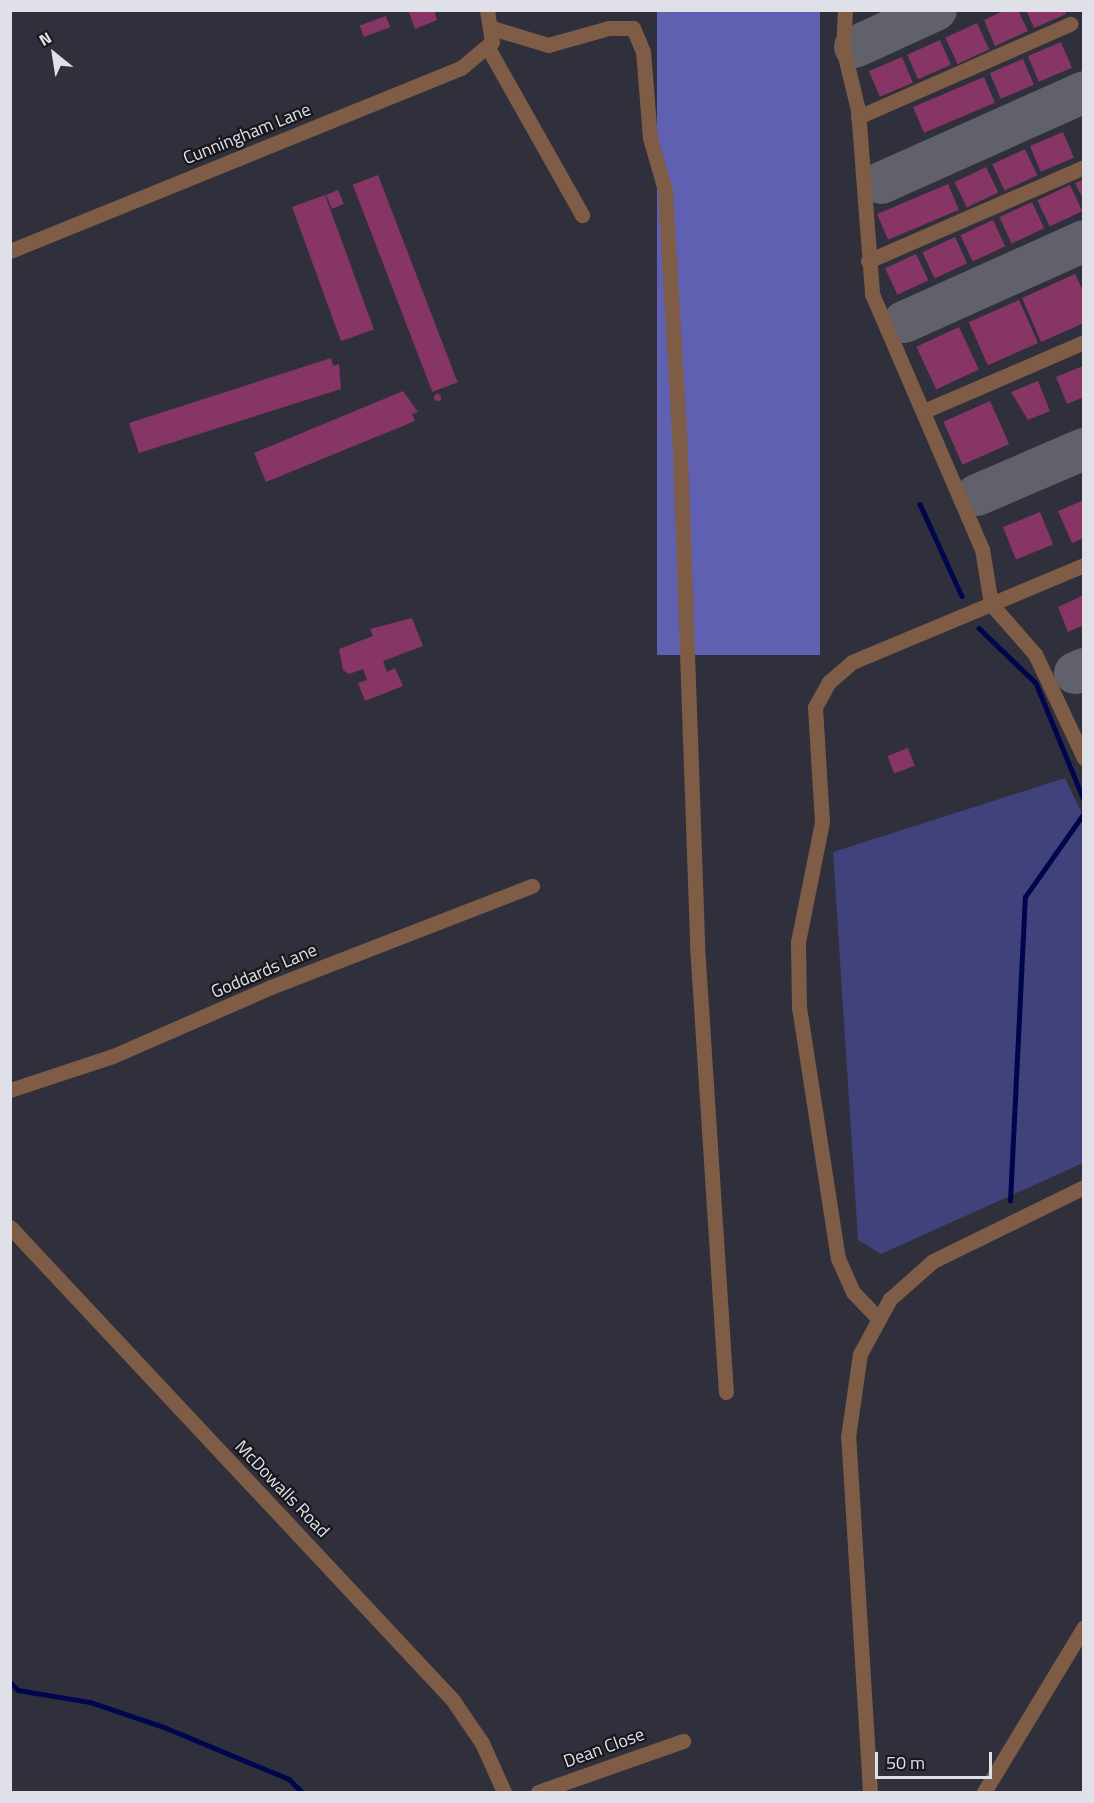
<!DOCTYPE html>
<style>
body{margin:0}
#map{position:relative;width:1094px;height:1803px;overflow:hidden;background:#2f303b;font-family:"Titillium Web",sans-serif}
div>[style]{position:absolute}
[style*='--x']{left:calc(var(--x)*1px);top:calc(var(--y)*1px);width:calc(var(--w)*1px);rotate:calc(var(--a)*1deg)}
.green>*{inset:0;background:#41417b}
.forest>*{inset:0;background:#5f60b1;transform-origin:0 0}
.stream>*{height:4.5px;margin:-2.25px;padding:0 2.25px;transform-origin:2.25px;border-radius:2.25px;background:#00064d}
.taxiway>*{height:42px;margin:-21px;padding:0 21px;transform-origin:21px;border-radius:21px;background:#60616b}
.building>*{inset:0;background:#873565;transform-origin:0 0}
.round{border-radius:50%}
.minor>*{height:15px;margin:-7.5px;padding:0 7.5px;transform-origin:7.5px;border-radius:7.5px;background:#7f5c46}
span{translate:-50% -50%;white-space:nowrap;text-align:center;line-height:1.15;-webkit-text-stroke:4.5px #18181d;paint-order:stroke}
.street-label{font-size:18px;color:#e0e0e8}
.frame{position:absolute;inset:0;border:12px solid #e0e0e8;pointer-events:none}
.north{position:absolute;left:24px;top:24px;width:60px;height:60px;-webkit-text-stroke:4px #18181d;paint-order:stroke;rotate:330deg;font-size:16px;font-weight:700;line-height:24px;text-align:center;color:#e0e0e8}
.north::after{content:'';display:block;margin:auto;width:21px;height:27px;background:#e0e0e8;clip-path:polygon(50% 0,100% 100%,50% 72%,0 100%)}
.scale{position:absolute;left:875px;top:1752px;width:117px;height:27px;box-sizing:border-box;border:3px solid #e0e0e8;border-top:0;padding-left:8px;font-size:18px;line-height:21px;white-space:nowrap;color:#e0e0e8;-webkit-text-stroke:4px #18181d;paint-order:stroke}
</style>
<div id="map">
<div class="green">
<div style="clip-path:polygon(1065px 778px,1084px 818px,1083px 1163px,881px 1254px,858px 1240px,833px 852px)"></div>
</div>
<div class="forest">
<div style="left:657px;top:11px;width:163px;height:644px"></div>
</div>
<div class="stream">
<div style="--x:920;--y:504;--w:101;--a:65.5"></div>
<div style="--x:979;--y:628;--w:79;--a:44"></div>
<div style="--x:1036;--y:683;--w:126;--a:67.7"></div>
<div style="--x:1010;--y:1201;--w:304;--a:-87.2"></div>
<div style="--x:1025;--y:897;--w:103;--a:-54.9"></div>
<div style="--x:10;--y:1682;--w:11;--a:45"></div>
<div style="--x:18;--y:1690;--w:73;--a:9.5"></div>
<div style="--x:90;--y:1702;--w:78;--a:18.7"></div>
<div style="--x:164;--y:1727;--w:135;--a:22.6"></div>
<div style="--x:289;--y:1779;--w:18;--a:45"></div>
</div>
<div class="taxiway">
<div style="--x:855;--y:47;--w:89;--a:-24.6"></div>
<div style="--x:881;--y:183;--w:222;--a:-24.1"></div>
<div style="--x:904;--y:322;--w:197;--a:-24.2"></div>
<div style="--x:977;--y:495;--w:116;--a:-23.3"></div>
<div style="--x:1075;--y:673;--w:10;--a:-24"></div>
</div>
<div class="building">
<div style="clip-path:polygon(408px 10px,434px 10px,437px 20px,415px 29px)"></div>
<div style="clip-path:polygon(1005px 10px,1018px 10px,1028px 31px,995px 46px,984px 20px)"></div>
<div style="clip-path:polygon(1026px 10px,1065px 10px,1066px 14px,1034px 28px)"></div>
<div style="left:386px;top:16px;width:12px;height:28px;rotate:70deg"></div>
<div style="left:977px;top:23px;width:29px;height:35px;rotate:65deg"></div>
<div style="left:940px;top:40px;width:27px;height:36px;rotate:66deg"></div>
<div style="left:1061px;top:42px;width:28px;height:36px;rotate:67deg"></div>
<div style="left:902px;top:57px;width:28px;height:36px;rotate:67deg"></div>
<div style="left:1023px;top:59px;width:28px;height:36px;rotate:67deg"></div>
<div style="left:984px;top:77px;width:28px;height:77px;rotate:67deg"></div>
<div style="left:1063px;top:132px;width:28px;height:36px;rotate:67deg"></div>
<div style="left:1025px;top:149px;width:29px;height:36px;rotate:65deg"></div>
<div style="left:986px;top:167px;width:28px;height:35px;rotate:64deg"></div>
<div style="left:378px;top:175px;width:222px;height:27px;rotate:69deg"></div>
<div style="clip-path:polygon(1084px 179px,1084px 201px,1075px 183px)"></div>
<div style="left:948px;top:184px;width:28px;height:77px;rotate:67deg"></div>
<div style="left:1070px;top:185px;width:29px;height:36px;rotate:65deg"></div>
<div style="left:338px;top:190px;width:15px;height:13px;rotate:67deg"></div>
<div style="left:325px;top:195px;width:143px;height:35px;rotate:70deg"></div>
<div style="left:1032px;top:202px;width:29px;height:36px;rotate:65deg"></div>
<div style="left:993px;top:220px;width:29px;height:36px;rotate:65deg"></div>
<div style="left:955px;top:237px;width:29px;height:36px;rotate:65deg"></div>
<div style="left:916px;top:254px;width:29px;height:34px;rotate:65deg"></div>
<div style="clip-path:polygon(1075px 274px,1084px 293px,1084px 323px,1041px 342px,1022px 298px)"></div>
<div style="left:1019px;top:300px;width:47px;height:55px;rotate:66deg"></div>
<div style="left:959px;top:327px;width:47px;height:47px;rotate:65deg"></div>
<div style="clip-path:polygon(331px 358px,333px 366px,339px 364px,341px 389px,139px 453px,129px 423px)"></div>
<div style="clip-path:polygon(1083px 366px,1084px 397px,1067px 404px,1056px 377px)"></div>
<div style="clip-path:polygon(1038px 381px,1050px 411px,1028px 420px,1011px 392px)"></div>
<div style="clip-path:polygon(403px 391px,418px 412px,412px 414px,415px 421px,266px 482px,254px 453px)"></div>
<div class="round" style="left:433.5px;top:393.5px;width:7px;height:7px"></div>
<div style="left:990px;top:401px;width:47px;height:51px;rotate:66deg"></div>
<div style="clip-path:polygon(1084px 500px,1084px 538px,1072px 543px,1058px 511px)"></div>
<div style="left:1040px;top:512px;width:35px;height:40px;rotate:68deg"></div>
<div style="clip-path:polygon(1084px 595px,1084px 625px,1068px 632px,1058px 607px)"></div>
<div style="clip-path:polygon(412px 618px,423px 646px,383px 661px,387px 672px,395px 668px,403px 686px,365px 701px,358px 683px,367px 680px,363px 669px,349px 674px,343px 670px,339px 649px,373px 636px,370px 629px)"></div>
<div style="left:908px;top:748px;width:19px;height:22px;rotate:69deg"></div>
</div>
<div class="minor">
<div style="--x:845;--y:10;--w:38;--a:93"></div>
<div style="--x:843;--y:48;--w:64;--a:76.4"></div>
<div style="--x:858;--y:110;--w:185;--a:85.6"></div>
<div style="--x:872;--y:294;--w:278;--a:66.7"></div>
<div style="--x:982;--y:549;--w:56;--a:80.7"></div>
<div style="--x:991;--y:604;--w:67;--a:48.7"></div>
<div style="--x:1035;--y:654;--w:115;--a:64.8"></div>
<div style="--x:492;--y:28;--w:59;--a:16.9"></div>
<div style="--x:548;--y:45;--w:63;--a:-15.6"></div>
<div style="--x:609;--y:28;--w:24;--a:0"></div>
<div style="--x:633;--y:28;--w:25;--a:67"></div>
<div style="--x:643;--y:51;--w:87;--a:85.4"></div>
<div style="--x:650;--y:138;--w:54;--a:73.9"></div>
<div style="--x:665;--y:190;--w:262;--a:86.7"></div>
<div style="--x:680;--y:452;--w:493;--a:88"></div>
<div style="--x:697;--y:945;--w:448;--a:86.3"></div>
<div style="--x:488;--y:48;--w:192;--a:60.6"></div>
<div style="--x:858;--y:117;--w:232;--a:-23.7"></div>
<div style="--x:10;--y:251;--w:487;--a:-22.1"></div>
<div style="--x:461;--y:68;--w:40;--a:-40"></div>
<div style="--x:492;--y:42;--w:32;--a:-99"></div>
<div style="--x:868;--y:261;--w:236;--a:-23.5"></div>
<div style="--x:924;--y:411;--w:174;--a:-23.3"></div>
<div style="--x:10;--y:1090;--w:108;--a:-18.3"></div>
<div style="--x:113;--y:1056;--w:172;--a:-23.6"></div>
<div style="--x:271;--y:987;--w:280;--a:-21.2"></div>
<div style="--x:10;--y:1227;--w:647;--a:46.88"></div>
<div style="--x:452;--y:1699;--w:53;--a:55.7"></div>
<div style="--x:482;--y:1743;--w:54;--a:65.8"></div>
<div style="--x:877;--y:1317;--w:35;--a:-134"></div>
<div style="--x:853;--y:1292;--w:36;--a:-114"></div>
<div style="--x:838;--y:1259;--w:254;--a:-98.8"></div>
<div style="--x:799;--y:1008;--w:66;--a:-90.9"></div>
<div style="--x:798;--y:942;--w:122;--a:-78.7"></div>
<div style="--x:822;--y:822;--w:115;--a:-93.5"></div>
<div style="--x:815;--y:707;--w:29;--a:-61"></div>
<div style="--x:829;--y:682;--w:30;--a:-41"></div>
<div style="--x:852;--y:662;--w:251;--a:-22.7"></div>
<div style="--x:538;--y:1792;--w:154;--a:-19.4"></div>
<div style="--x:870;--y:1792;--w:356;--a:-93.5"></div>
<div style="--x:848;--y:1437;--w:84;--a:-81.8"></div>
<div style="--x:860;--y:1354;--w:63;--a:-61.4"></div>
<div style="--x:890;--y:1299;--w:57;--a:-41.5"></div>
<div style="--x:933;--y:1261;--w:168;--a:-26.1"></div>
<div style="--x:984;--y:1792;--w:193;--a:-58.8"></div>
</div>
<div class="street-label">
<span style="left:247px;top:134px;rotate:-22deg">Cunningham Lane</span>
<span style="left:264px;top:971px;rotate:-23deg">Goddards Lane</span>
<span style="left:282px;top:1489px;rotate:46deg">McDowalls Road</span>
<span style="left:604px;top:1748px;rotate:-20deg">Dean Close</span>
</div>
<div class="frame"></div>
<div class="north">N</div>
<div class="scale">50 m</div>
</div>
